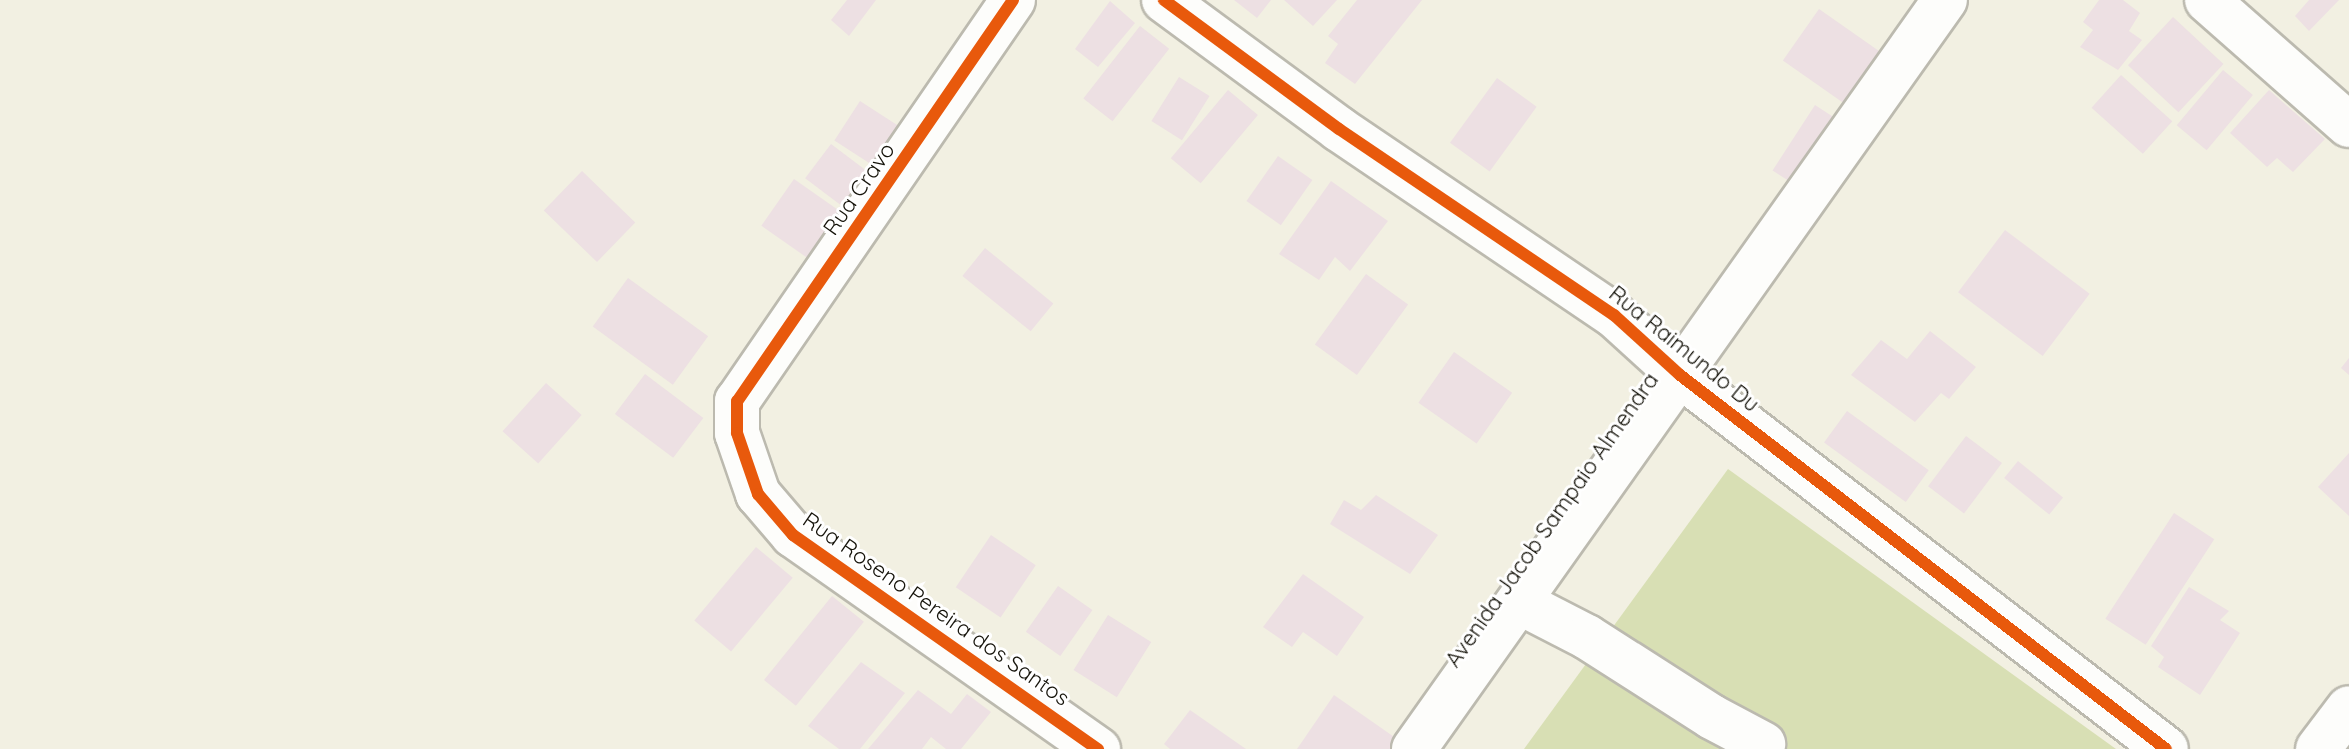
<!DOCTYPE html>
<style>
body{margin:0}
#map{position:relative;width:2349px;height:749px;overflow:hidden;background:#f2f0e2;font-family:Quicksand,sans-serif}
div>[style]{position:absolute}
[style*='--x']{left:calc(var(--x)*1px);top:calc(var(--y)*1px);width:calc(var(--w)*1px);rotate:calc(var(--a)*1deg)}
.green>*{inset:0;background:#d8dfb4}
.building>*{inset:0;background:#ede0e3;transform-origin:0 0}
.roads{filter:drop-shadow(2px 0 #bcbaaf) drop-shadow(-2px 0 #bcbaaf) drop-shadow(0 2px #bcbaaf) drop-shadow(0 -2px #bcbaaf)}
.minor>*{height:44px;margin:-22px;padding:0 22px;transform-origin:22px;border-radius:22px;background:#fdfdfb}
.major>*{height:44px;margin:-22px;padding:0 22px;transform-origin:22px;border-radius:22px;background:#fdfdfb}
.cycleway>*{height:12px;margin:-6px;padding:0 6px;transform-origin:6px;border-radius:6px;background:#e8590c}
span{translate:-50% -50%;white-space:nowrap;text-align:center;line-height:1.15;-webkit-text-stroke:6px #fff;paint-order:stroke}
.street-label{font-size:22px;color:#141209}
</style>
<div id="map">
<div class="green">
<div style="clip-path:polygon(1728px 469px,2116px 749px,1524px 749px)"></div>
</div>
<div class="building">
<div style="clip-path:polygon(847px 0,876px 0,849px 36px,831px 20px)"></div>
<div style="clip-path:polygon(1234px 0,1271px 0,1257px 18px)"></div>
<div style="clip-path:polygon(1284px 0,1337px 0,1313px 26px)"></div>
<div style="clip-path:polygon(1357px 0,1422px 0,1355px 84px,1325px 63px,1338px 44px,1328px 36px)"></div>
<div style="clip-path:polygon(2099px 0,2123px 0,2140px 13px,2129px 31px,2142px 40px,2118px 70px,2080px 47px,2093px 30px,2083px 22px)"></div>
<div style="clip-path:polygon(2309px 0,2339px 0,2309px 31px,2295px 16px)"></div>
<div style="clip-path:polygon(1110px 1px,1135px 23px,1098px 67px,1075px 49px)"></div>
<div style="left:1819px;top:9px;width:85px;height:63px;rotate:35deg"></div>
<div style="left:2173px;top:17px;width:69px;height:66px;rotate:43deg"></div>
<div style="left:1140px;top:26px;width:37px;height:92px;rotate:38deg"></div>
<div style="left:2223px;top:70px;width:39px;height:72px;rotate:40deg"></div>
<div style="left:2121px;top:75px;width:69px;height:44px;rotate:42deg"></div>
<div style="left:1179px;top:77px;width:36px;height:52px;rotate:32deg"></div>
<div style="left:1497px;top:78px;width:49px;height:80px;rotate:36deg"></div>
<div style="left:1228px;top:90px;width:39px;height:89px;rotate:40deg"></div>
<div style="clip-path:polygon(2269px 90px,2325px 139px,2293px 172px,2277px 158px,2267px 167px,2230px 133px)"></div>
<div style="left:860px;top:101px;width:64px;height:47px;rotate:33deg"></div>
<div style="left:1815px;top:105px;width:43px;height:78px;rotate:33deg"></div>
<div style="left:831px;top:144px;width:64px;height:43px;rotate:37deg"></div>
<div style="left:1278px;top:156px;width:42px;height:55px;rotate:35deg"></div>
<div style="left:582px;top:171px;width:74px;height:55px;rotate:44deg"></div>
<div style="left:794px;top:179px;width:71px;height:57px;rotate:35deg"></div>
<div style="clip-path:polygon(1331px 181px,1388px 221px,1350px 271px,1335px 257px,1319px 280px,1279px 254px)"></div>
<div style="left:2005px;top:230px;width:106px;height:78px;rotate:37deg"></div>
<div style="left:985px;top:248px;width:88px;height:36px;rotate:39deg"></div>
<div style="left:1366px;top:274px;width:52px;height:87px;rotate:36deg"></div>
<div style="left:628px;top:278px;width:99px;height:60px;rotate:36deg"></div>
<div style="clip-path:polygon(1930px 331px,1976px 367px,1949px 399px,1941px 393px,1915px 422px,1851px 375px,1881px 340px,1907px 359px)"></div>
<div style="left:1454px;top:352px;width:71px;height:62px;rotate:35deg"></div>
<div style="clip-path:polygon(2349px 358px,2349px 375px,2341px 368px)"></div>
<div style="left:645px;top:374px;width:73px;height:50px;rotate:37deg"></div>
<div style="left:546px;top:383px;width:48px;height:65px;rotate:42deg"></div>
<div style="left:1847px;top:411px;width:101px;height:39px;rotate:36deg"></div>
<div style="left:1966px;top:436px;width:45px;height:63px;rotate:37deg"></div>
<div style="clip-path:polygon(2349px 453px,2349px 516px,2318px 487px)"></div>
<div style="left:2018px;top:461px;width:58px;height:22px;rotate:39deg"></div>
<div style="clip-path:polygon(1376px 495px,1438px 535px,1410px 574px,1330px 524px,1344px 500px,1361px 510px)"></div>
<div style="left:2174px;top:513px;width:48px;height:126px;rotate:33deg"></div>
<div style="left:991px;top:535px;width:54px;height:63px;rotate:34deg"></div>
<div style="left:756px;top:547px;width:48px;height:96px;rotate:40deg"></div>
<div style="clip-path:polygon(1303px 574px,1364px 617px,1337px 656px,1303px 632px,1292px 647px,1263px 627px)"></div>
<div style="left:1058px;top:586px;width:42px;height:56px;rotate:35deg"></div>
<div style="clip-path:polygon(2189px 587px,2229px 611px,2220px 620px,2240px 633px,2200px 695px,2158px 667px,2164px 657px,2151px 646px)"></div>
<div style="left:832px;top:596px;width:41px;height:108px;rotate:39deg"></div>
<div style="left:1108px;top:615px;width:51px;height:65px;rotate:32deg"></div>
<div style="clip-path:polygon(861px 662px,905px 693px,860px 749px,839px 749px,808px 726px)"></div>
<div style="clip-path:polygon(918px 690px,951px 714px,967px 694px,991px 712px,961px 749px,946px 749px,931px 737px,922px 749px,868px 749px)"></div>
<div style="clip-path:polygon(1334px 695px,1400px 741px,1394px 749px,1297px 749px)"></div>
<div style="clip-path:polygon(1190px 710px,1246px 749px,1170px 749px,1164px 744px)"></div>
</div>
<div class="roads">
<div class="minor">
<div style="--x:1013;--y:0;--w:487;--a:124.5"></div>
<div style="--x:737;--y:401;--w:32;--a:90"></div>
<div style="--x:737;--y:433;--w:65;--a:71"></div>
<div style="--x:758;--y:494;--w:54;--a:49.5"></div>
<div style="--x:793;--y:535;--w:373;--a:35.1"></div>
<div style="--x:1164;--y:0;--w:217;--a:36.4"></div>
<div style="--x:1339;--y:129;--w:332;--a:34.1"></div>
<div style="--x:1614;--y:315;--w:89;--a:42.3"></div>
<div style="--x:1680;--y:375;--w:613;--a:37.58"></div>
<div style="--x:2207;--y:0;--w:189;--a:41.4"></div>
<div style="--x:1519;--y:602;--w:76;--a:27.2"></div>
<div style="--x:1587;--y:637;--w:148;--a:32.6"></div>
<div style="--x:1712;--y:717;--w:58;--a:27.9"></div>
<div style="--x:2318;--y:749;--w:51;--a:-52.9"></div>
</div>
<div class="major">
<div style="--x:1414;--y:749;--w:918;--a:-54.67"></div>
</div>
</div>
<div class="cycleway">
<div style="--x:1013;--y:0;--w:487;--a:124.5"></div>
<div style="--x:737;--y:401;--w:32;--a:90"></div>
<div style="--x:737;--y:433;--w:65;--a:71"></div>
<div style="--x:758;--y:494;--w:54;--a:49.5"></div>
<div style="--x:793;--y:535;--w:373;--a:35.1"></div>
<div style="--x:1164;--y:0;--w:217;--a:36.4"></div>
<div style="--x:1339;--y:129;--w:332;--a:34.1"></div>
<div style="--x:1614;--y:315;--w:89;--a:42.3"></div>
<div style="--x:1680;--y:375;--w:613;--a:37.58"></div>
</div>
<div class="street-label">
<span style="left:859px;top:189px;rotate:-55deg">Rua Cravo</span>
<span style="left:1684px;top:349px;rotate:39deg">Rua Raimundo Du</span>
<span style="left:1552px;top:520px;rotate:-55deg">Avenida Jacob Sampaio Almendra</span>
<span style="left:936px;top:609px;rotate:35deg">Rua Roseno Pereira dos Santos</span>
</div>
</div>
